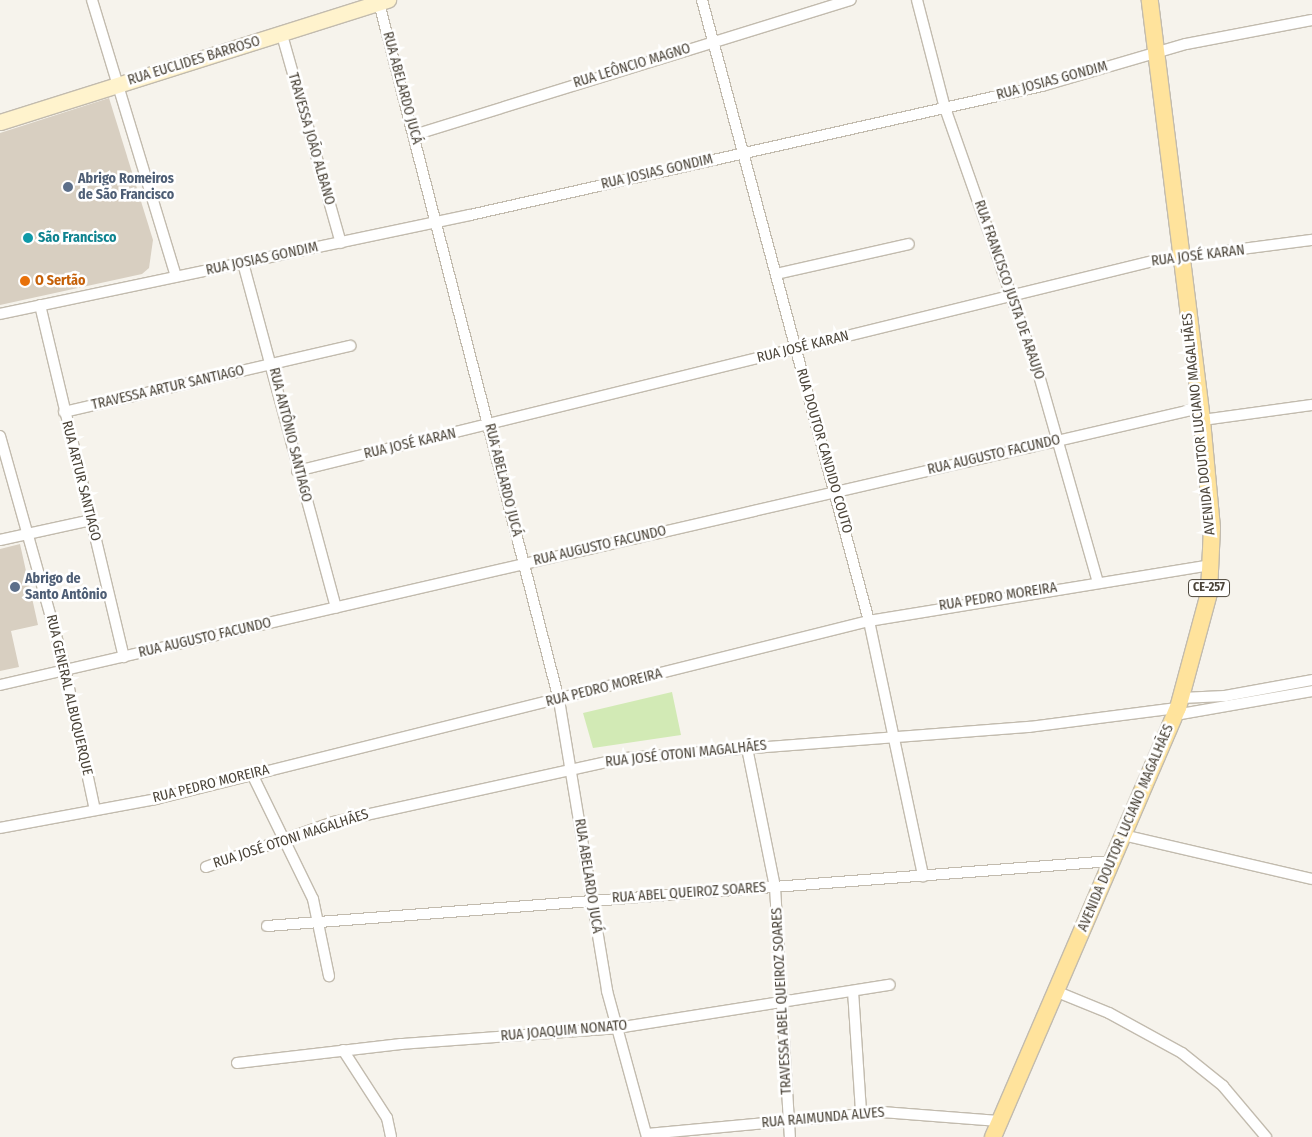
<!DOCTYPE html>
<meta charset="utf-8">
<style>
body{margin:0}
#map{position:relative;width:1312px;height:1137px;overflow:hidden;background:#f6f3ec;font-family:"Fira Sans Condensed",sans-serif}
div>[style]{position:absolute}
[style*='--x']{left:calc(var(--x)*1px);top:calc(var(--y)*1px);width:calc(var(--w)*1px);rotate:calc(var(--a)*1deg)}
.green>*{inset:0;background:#d2eab5}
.building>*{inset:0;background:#d8cfc1}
.roads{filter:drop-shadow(1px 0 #c2bbae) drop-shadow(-1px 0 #c2bbae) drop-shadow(0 1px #c2bbae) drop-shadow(0 -1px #c2bbae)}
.street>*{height:10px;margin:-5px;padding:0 5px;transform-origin:5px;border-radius:5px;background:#fff}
.secondary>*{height:15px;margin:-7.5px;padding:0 7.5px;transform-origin:7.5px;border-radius:7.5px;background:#fff3cd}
.primary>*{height:16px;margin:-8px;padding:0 8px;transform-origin:8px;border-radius:8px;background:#ffe39c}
.dots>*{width:14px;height:14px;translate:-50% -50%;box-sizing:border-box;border:2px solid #fff;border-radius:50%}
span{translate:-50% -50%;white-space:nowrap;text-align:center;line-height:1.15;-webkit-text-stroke:5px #fff;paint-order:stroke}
.shield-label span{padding:1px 4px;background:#fff;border:1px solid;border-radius:4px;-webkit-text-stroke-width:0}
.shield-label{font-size:12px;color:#4b4439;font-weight:700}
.street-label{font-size:14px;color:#4b4439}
.service-label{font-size:14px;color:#4e5e75;font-weight:700}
.left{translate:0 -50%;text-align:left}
.culture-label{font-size:14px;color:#0d838f;font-weight:700}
.food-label{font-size:14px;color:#c56008;font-weight:700}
</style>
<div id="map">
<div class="green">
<div style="clip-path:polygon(672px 692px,681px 735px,593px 748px,583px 713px)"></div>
</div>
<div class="building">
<div style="clip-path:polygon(109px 98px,153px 240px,149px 268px,142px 274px,0 305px,0 133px)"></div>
<div style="clip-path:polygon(20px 544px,38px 625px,11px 631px,19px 667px,0 671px,0 549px)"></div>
</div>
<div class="roads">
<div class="street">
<div style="--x:92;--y:0;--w:289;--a:73.1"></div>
<div style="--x:702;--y:0;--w:643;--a:74.95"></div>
<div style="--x:869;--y:621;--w:261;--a:78"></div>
<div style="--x:917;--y:0;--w:112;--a:75.5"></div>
<div style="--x:945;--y:108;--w:280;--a:70.6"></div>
<div style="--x:1038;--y:372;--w:218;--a:74.1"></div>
<div style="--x:379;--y:3;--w:720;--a:75.52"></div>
<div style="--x:559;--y:700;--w:295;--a:80.6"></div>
<div style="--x:607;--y:991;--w:151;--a:74.7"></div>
<div style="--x:282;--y:35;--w:216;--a:74.2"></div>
<div style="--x:414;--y:135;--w:457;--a:-17.2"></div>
<div style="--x:243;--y:263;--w:357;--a:74.9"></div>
<div style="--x:776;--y:274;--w:136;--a:-12.7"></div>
<div style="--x:40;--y:305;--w:362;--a:76.6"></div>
<div style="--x:0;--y:314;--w:480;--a:-11.9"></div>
<div style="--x:470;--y:215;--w:586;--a:-12.71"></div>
<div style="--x:1042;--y:86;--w:150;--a:-16.3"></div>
<div style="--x:1186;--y:44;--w:128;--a:-10.8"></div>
<div style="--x:64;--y:412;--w:294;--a:-13"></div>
<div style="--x:1202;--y:420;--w:111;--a:-7.8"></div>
<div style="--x:0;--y:436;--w:233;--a:74.3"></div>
<div style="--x:63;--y:660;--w:153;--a:78"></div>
<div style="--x:297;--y:471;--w:886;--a:-13.79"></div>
<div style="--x:1157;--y:260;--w:156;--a:-7.4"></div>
<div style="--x:0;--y:540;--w:93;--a:-12.4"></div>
<div style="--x:0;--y:685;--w:1232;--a:-13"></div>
<div style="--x:1181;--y:698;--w:44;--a:-2.6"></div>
<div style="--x:1225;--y:696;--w:88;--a:-10.4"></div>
<div style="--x:1175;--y:715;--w:139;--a:-9.9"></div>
<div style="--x:747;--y:748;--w:142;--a:78.6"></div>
<div style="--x:775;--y:887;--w:250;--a:86.6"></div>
<div style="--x:252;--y:774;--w:139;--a:64"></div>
<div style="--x:313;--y:899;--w:79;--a:78.3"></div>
<div style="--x:0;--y:828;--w:159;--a:-10.5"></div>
<div style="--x:156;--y:799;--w:735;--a:-14.02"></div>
<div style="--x:869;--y:621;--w:347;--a:-9.3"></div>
<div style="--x:1123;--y:835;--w:194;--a:13.1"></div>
<div style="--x:206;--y:867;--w:136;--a:-19.4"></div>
<div style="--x:334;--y:822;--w:297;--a:-12.4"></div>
<div style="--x:624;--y:758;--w:406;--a:-4.4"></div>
<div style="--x:1029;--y:727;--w:150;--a:-7.3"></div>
<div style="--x:267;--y:926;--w:847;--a:-4.4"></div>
<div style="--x:853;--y:991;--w:122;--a:86.2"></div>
<div style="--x:1055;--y:991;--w:58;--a:22.2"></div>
<div style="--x:1109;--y:1013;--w:83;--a:28.7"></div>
<div style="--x:1182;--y:1053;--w:53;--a:38.8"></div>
<div style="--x:1223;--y:1086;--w:67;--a:49.9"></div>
<div style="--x:343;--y:1050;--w:81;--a:57.1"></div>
<div style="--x:387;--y:1118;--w:19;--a:78"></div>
<div style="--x:237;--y:1063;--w:165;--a:-6.6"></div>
<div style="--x:401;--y:1044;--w:217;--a:-4.2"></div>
<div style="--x:617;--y:1028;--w:276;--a:-9"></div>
<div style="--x:647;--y:1134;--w:236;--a:-5.3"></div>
<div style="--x:882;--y:1112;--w:117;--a:4.4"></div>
</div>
<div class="secondary">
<div style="--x:0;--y:122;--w:407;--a:-17.5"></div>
</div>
<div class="primary">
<div style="--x:993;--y:1137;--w:467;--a:-66.7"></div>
<div style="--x:1178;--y:708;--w:119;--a:-74.9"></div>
<div style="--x:1209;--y:593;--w:65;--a:-87.4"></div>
<div style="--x:1212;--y:528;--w:108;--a:-95.3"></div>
<div style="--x:1202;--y:420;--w:423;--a:-97.1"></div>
</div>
</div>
<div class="dots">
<div style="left:68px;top:187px;background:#5c6f8a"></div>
<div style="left:28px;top:238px;background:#0f9aa8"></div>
<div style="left:25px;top:281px;background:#e8710a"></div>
<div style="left:15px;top:587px;background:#5c6f8a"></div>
</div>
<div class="shield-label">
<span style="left:1209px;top:588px">CE-257</span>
</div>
<div class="street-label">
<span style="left:194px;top:61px;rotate:-17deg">RUA EUCLIDES BARROSO</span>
<span style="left:632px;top:66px;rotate:-17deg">RUA LEÔNCIO MAGNO</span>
<span style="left:1052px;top:81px;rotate:-15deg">RUA JOSIAS GONDIM</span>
<span style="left:402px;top:88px;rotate:75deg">RUA ABELARDO JUCÁ</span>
<span style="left:311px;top:139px;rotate:74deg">TRAVESSA JOÃO ALBANO</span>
<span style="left:657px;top:172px;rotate:-13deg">RUA JOSIAS GONDIM</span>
<span style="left:1198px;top:256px;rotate:-7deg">RUA JOSÉ KARAN</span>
<span style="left:262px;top:259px;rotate:-12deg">RUA JOSIAS GONDIM</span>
<span style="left:1009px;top:290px;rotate:71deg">RUA FRANCISCO JUSTA DE ARAUJO</span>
<span style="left:803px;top:347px;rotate:-14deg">RUA JOSÉ KARAN</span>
<span style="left:168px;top:388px;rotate:-13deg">TRAVESSA ARTUR SANTIAGO</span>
<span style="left:1199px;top:424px;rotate:-96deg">AVENIDA DOUTOR LUCIANO MAGALHÃES</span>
<span style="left:290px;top:435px;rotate:76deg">RUA ANTÔNIO SANTIAGO</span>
<span style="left:410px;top:444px;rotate:-13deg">RUA JOSÉ KARAN</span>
<span style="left:824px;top:451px;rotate:74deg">RUA DOUTOR CANDIDO COUTO</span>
<span style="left:994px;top:455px;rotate:-13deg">RUA AUGUSTO FACUNDO</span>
<span style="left:503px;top:480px;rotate:76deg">RUA ABELARDO JUCÁ</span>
<span style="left:81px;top:481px;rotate:76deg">RUA ARTUR SANTIAGO</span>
<span style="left:600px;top:546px;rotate:-13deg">RUA AUGUSTO FACUNDO</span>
<span style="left:998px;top:597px;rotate:-9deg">RUA PEDRO MOREIRA</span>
<span style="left:205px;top:638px;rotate:-13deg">RUA AUGUSTO FACUNDO</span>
<span style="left:604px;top:688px;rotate:-14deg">RUA PEDRO MOREIRA</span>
<span style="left:69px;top:695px;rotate:77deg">RUA GENERAL ALBUQUERQUE</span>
<span style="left:686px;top:754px;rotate:-6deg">RUA JOSÉ OTONI MAGALHÃES</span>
<span style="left:211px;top:784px;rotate:-14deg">RUA PEDRO MOREIRA</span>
<span style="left:1126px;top:828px;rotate:-67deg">AVENIDA DOUTOR LUCIANO MAGALHÃES</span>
<span style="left:291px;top:839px;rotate:-18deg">RUA JOSÉ OTONI MAGALHÃES</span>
<span style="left:588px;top:876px;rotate:81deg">RUA ABELARDO JUCÁ</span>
<span style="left:689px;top:893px;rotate:-4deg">RUA ABEL QUEIROZ SOARES</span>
<span style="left:782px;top:1001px;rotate:-93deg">TRAVESSA ABEL QUEIROZ SOARES</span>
<span style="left:564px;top:1031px;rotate:-5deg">RUA JOAQUIM NONATO</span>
<span style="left:823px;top:1118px;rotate:-5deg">RUA RAIMUNDA ALVES</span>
</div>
<div class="service-label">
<span class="left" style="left:78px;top:187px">Abrigo Romeiros<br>de São Francisco</span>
<span class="left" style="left:25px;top:587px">Abrigo de<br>Santo Antônio</span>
</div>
<div class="culture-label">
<span class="left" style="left:38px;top:238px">São Francisco</span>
</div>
<div class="food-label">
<span class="left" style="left:35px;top:281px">O Sertão</span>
</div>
</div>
